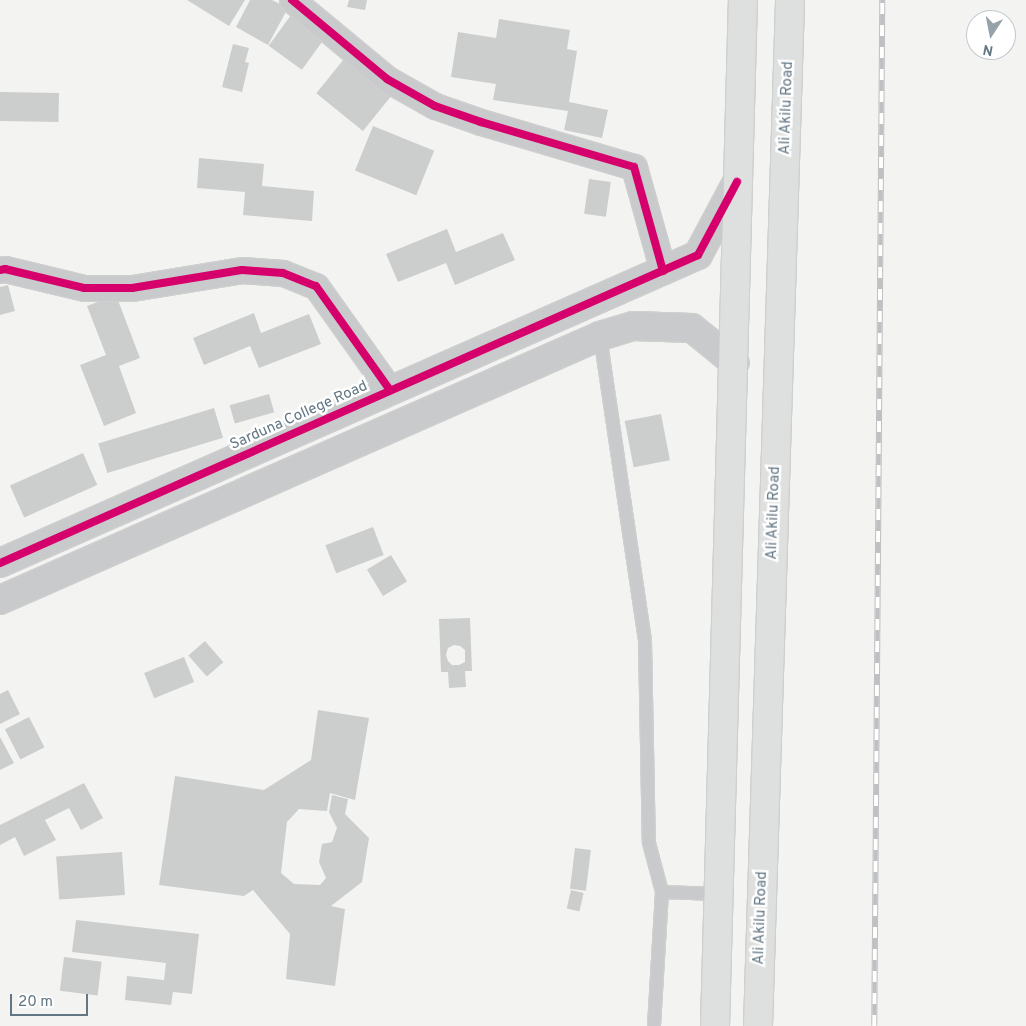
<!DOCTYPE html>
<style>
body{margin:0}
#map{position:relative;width:1026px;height:1026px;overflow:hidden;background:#f3f3f1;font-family:Overpass,sans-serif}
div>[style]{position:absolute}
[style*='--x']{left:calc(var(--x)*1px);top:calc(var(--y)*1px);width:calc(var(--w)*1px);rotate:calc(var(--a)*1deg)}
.building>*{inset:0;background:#cccece;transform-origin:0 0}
.roads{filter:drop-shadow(1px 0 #cfcfcf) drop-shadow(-1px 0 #cfcfcf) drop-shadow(0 1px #cfcfcf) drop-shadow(0 -1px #cfcfcf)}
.service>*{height:12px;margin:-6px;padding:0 6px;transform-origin:6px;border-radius:6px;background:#c9cacb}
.minor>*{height:25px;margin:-12.5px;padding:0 12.5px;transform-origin:12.5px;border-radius:12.5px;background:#c9cacb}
.tertiary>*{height:28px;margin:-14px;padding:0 14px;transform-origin:14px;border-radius:14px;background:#c9cacb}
.primary>*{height:28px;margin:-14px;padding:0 14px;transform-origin:14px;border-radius:14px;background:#dedfdf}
.rail>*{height:5.5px;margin-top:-2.75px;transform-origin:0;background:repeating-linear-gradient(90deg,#fff 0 11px,#bec0c1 0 22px);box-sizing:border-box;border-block:1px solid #bec0c1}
.cycleway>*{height:8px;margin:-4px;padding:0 4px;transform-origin:4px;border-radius:4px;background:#d6006c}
span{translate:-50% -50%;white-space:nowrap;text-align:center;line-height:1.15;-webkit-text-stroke:5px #fff;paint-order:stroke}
.street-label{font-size:15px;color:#627683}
.north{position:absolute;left:966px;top:10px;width:50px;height:50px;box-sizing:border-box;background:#fff;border:1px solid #c0c8cd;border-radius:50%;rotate:191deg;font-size:14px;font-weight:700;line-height:20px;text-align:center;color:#627683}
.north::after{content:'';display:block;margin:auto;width:18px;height:22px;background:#95a2aa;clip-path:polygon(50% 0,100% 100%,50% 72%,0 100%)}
.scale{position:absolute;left:10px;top:994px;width:78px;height:22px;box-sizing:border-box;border:2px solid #627683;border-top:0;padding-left:6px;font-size:15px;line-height:18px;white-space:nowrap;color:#627683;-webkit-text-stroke:4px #fff;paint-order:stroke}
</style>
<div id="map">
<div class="building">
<div style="clip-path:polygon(187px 0,245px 0,229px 26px)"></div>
<div style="clip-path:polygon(250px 0,272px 0,288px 8px,268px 45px,236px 27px)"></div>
<div style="clip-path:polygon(349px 0,367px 0,365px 10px,347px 7px)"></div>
<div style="left:291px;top:15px;width:41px;height:38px;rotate:36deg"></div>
<div style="clip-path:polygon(499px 19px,570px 30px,567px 49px,577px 51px,569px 102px,608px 110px,602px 138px,564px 130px,568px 111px,493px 100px,496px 84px,451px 77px,458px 32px,496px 38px)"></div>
<div style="clip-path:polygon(233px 44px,249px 48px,245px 62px,249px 63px,242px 92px,222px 87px)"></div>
<div style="left:344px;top:59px;width:60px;height:44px;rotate:39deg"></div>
<div style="left:0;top:92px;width:59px;height:29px;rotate:1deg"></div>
<div style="left:373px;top:126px;width:66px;height:48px;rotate:22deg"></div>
<div style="clip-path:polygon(199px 158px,264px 164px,262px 186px,314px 191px,312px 221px,243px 215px,245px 192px,197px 188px)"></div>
<div style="left:589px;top:179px;width:22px;height:35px;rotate:8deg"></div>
<div style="clip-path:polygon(447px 229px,456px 252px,503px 233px,515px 260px,455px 285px,446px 263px,398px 282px,386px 254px)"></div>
<div style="clip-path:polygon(8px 285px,15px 311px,0 315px,0 287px)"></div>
<div style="clip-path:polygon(116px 295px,140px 358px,119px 366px,136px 413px,104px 426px,80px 365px,106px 355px,87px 306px)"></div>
<div style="clip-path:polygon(254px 313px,261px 333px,309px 314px,321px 344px,259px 368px,250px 346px,204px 365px,193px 338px)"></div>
<div style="left:269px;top:394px;width:19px;height:41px;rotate:74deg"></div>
<div style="left:214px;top:408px;width:31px;height:121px;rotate:73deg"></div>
<div style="left:661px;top:414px;width:47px;height:37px;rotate:79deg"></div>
<div style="left:83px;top:453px;width:35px;height:80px;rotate:66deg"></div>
<div style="left:373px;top:527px;width:30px;height:51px;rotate:69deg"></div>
<div style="left:391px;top:555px;width:31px;height:28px;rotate:59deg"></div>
<div style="clip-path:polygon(evenodd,470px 618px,472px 671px,465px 671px,466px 687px,449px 688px,448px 672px,441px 672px,439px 619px,470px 618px,454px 645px,460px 646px,465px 650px,465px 662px,459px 665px,452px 665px,448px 661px,446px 655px,448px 648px,454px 645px)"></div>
<div style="left:205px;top:641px;width:28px;height:22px;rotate:49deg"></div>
<div style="left:184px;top:657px;width:27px;height:43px;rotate:68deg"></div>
<div style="clip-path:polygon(8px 690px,20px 714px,0 724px,0 694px)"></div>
<div style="clip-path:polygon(318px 710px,369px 718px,355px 800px,330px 793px,327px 811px,299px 809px,287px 822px,281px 873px,294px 884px,320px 885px,326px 878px,319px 862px,322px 844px,332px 842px,337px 828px,329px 812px,332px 795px,348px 799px,345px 814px,369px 838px,362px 882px,331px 906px,345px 909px,335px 986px,286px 979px,290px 934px,253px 890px,244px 896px,159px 885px,175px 776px,264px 790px,311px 760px)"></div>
<div style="left:29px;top:717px;width:34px;height:27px;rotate:63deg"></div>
<div style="clip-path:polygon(0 737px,14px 763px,0 770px)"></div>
<div style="clip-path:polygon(84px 783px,103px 818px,81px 830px,69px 808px,45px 820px,56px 840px,24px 856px,15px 837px,0 845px,0 825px)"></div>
<div style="left:575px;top:848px;width:16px;height:41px;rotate:7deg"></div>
<div style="left:122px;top:852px;width:43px;height:66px;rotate:86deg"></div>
<div style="left:571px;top:890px;width:13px;height:19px;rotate:13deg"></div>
<div style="clip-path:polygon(76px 920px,199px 934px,192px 994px,173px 992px,171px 1005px,125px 1000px,127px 976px,164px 980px,166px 963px,72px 952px)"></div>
<div style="left:64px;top:957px;width:38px;height:34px;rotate:7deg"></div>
</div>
<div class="roads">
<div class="service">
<div style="--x:600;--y:336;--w:309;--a:81.6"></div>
<div style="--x:645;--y:642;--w:201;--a:88.9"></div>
<div style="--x:649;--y:843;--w:51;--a:75.1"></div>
<div style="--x:662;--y:892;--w:56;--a:2"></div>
<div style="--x:654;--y:1026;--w:134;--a:-86.6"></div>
</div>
<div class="minor">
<div style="--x:292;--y:0;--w:124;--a:39.7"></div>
<div style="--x:387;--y:79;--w:55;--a:29.4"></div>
<div style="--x:435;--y:106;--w:49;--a:19.2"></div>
<div style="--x:481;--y:122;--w:159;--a:16.4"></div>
<div style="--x:634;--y:167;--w:108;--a:74.4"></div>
<div style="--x:0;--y:270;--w:5;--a:-11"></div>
<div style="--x:5;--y:269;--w:81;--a:13.5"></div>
<div style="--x:84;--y:288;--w:48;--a:0"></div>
<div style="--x:132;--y:288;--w:111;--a:-9.3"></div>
<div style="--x:242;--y:270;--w:41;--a:4.2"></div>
<div style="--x:283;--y:273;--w:35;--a:22"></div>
<div style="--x:316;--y:286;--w:128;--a:54.6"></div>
</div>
<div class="tertiary">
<div style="--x:0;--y:563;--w:763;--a:-23.81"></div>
<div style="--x:698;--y:255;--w:83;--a:-61.9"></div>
<div style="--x:0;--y:600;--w:656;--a:-23.75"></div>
<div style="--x:600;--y:336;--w:34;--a:-17"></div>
<div style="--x:633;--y:326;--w:59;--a:1.9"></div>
<div style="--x:692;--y:328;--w:55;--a:39.1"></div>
</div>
<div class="primary">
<div style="--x:715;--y:1026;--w:1026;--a:-88.44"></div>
<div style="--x:758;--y:1026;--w:1026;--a:-88.21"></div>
</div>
</div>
<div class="rail">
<div style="--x:874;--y:1026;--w:1026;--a:-89.55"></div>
</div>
<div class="cycleway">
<div style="--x:292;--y:0;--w:124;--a:39.7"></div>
<div style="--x:387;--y:79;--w:55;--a:29.4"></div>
<div style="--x:435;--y:106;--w:49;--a:19.2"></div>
<div style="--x:481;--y:122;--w:159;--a:16.4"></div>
<div style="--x:634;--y:167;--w:108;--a:74.4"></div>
<div style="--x:0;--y:270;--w:5;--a:-11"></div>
<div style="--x:5;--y:269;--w:81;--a:13.5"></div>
<div style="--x:84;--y:288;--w:48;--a:0"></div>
<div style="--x:132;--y:288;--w:111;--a:-9.3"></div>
<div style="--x:242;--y:270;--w:41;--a:4.2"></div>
<div style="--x:283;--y:273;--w:35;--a:22"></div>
<div style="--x:316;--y:286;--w:128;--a:54.6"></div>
<div style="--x:0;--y:563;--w:763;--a:-23.81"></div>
<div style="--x:698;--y:255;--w:83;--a:-61.9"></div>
</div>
<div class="street-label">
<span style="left:787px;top:108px;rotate:-88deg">Ali Akilu Road</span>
<span style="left:299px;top:416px;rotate:-24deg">Sarduna College Road</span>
<span style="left:774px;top:513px;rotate:-88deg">Ali Akilu Road</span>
<span style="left:761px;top:918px;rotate:-88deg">Ali Akilu Road</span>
</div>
<div class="north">N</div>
<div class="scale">20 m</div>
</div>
